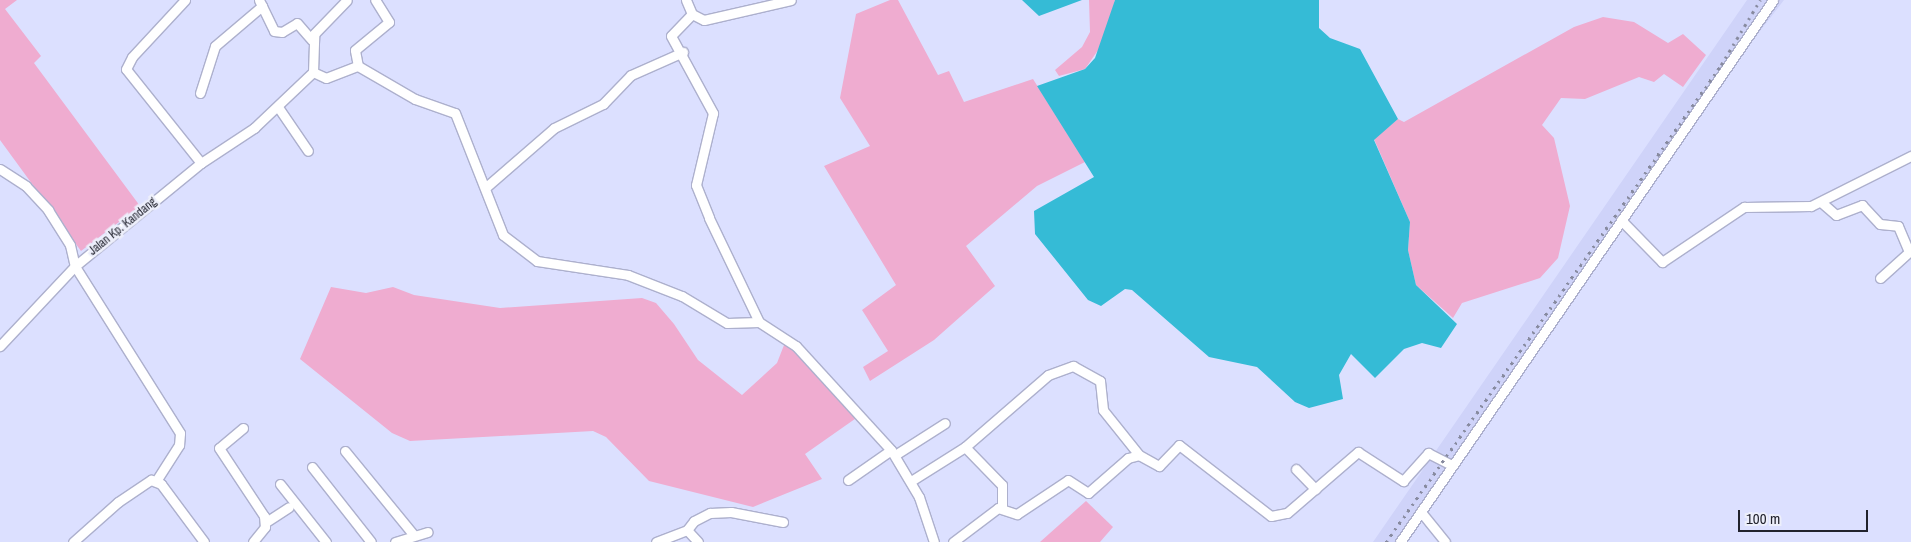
<!DOCTYPE html>
<style>
body{margin:0}
#map{position:relative;width:1911px;height:542px;overflow:hidden;background:#dce0ff;font-family:"Archivo Narrow",sans-serif}
div>[style]{position:absolute}
[style*='--x']{left:calc(var(--x)*1px);top:calc(var(--y)*1px);width:calc(var(--w)*1px);rotate:calc(var(--a)*1deg)}
.built>*{inset:0;background:#cfd3f9}
.green>*{inset:0;background:#efacd0}
.water>*{inset:0;background:#35bbd6}
.roads{filter:drop-shadow(1px 0 #adb0cd) drop-shadow(-1px 0 #adb0cd) drop-shadow(0 1px #adb0cd) drop-shadow(0 -1px #adb0cd)}
.minor>*{height:9px;margin:-4.5px;padding:0 4.5px;transform-origin:4.5px;border-radius:4.5px;background:#fff}
.rail>*{height:2.5px;margin-top:-1.25px;transform-origin:0;background:repeating-linear-gradient(90deg,#878a9f 0 2.5px,transparent 0 7.5px)}
span{translate:-50% -50%;white-space:nowrap;text-align:center;line-height:1.15;-webkit-text-stroke:5px #edeffb;paint-order:stroke}
.street-label{font-size:12px;color:#21222d}
.scale{position:absolute;left:1738px;top:510px;width:130px;height:22px;box-sizing:border-box;border:2px solid #21222d;border-top:0;padding-left:6px;font-size:15px;line-height:18px;white-space:nowrap;color:#21222d;-webkit-text-stroke:4px #edeffb;paint-order:stroke}
</style>
<div id="map">
<div class="built">
<div style="clip-path:polygon(1747px 0,1784px 0,1723px 79px,1403px 542px,1373px 542px)"></div>
</div>
<div class="green">
<div style="clip-path:polygon(0 0,17px 0,5px 9px,41px 56px,34px 63px,140px 206px,81px 251px,0 140px)"></div>
<div style="clip-path:polygon(890px 0,898px 0,938px 75px,949px 71px,964px 102px,1033px 79px,1085px 162px,1037px 186px,966px 246px,995px 286px,934px 340px,870px 381px,863px 367px,888px 351px,862px 310px,896px 285px,824px 166px,870px 146px,840px 98px,856px 14px)"></div>
<div style="clip-path:polygon(1089px 0,1115px 0,1105px 40px,1085px 69px,1059px 76px,1055px 70px,1082px 47px,1090px 32px)"></div>
<div style="clip-path:polygon(1603px 17px,1634px 22px,1668px 43px,1683px 34px,1706px 55px,1683px 87px,1664px 74px,1654px 82px,1639px 77px,1585px 99px,1561px 98px,1542px 125px,1554px 138px,1570px 206px,1558px 258px,1540px 278px,1462px 303px,1453px 318px,1416px 285px,1408px 250px,1410px 222px,1374px 139px,1398px 119px,1404px 122px,1574px 27px)"></div>
<div style="clip-path:polygon(331px 287px,366px 293px,393px 287px,414px 295px,500px 308px,642px 298px,656px 303px,674px 324px,698px 360px,742px 395px,777px 363px,786px 340px,812px 356px,862px 414px,805px 454px,822px 479px,753px 507px,649px 481px,606px 437px,593px 431px,410px 441px,392px 433px,300px 359px)"></div>
<div style="clip-path:polygon(1086px 501px,1113px 527px,1100px 542px,1040px 542px)"></div>
</div>
<div class="water">
<div style="clip-path:polygon(1022px 0,1082px 0,1039px 16px)"></div>
<div style="clip-path:polygon(1115px 0,1319px 0,1319px 28px,1330px 38px,1360px 49px,1398px 119px,1374px 140px,1410px 222px,1408px 250px,1416px 285px,1457px 324px,1441px 348px,1422px 343px,1404px 349px,1375px 378px,1351px 354px,1339px 375px,1343px 399px,1309px 408px,1295px 402px,1257px 367px,1209px 357px,1132px 290px,1125px 289px,1101px 306px,1088px 300px,1035px 234px,1034px 211px,1094px 177px,1037px 86px,1085px 69px,1095px 58px)"></div>
</div>
<div class="roads">
<div class="minor">
<div style="--x:259;--y:0;--w:34;--a:64"></div>
<div style="--x:274;--y:31;--w:8;--a:7"></div>
<div style="--x:282;--y:32;--w:17;--a:-31"></div>
<div style="--x:297;--y:23;--w:23;--a:49"></div>
<div style="--x:686;--y:0;--w:15;--a:67"></div>
<div style="--x:692;--y:14;--w:13;--a:27"></div>
<div style="--x:704;--y:20;--w:89;--a:-12.9"></div>
<div style="--x:692;--y:14;--w:30;--a:134"></div>
<div style="--x:671;--y:36;--w:88;--a:61.4"></div>
<div style="--x:713;--y:113;--w:74;--a:103.3"></div>
<div style="--x:696;--y:185;--w:35;--a:68"></div>
<div style="--x:709;--y:218;--w:115;--a:64.3"></div>
<div style="--x:759;--y:322;--w:44;--a:33"></div>
<div style="--x:796;--y:346;--w:141;--a:47.6"></div>
<div style="--x:891;--y:450;--w:55;--a:59.2"></div>
<div style="--x:919;--y:497;--w:47;--a:71.6"></div>
<div style="--x:358;--y:66;--w:16;--a:-101"></div>
<div style="--x:355;--y:50;--w:44;--a:-39.5"></div>
<div style="--x:389;--y:22;--w:26;--a:-122"></div>
<div style="--x:313;--y:72;--w:14;--a:25"></div>
<div style="--x:326;--y:78;--w:34;--a:-21"></div>
<div style="--x:358;--y:66;--w:66;--a:30.1"></div>
<div style="--x:415;--y:99;--w:42;--a:19.3"></div>
<div style="--x:455;--y:113;--w:131;--a:68.5"></div>
<div style="--x:503;--y:235;--w:43;--a:37.4"></div>
<div style="--x:537;--y:261;--w:92;--a:8.7"></div>
<div style="--x:628;--y:275;--w:58;--a:21.3"></div>
<div style="--x:682;--y:296;--w:52;--a:31"></div>
<div style="--x:727;--y:323;--w:32;--a:-2"></div>
<div style="--x:200;--y:93;--w:49;--a:-72.3"></div>
<div style="--x:215;--y:46;--w:62;--a:-40.4"></div>
<div style="--x:278;--y:107;--w:53;--a:55.7"></div>
<div style="--x:201;--y:163;--w:64;--a:-33.4"></div>
<div style="--x:254;--y:128;--w:81;--a:-43.5"></div>
<div style="--x:313;--y:72;--w:38;--a:-88"></div>
<div style="--x:314;--y:34;--w:47;--a:-45.9"></div>
<div style="--x:0;--y:169;--w:31;--a:33"></div>
<div style="--x:26;--y:186;--w:33;--a:47"></div>
<div style="--x:48;--y:210;--w:41;--a:57.8"></div>
<div style="--x:70;--y:245;--w:22;--a:77"></div>
<div style="--x:75;--y:266;--w:110;--a:133.2"></div>
<div style="--x:485;--y:188;--w:91;--a:-41"></div>
<div style="--x:554;--y:128;--w:55;--a:-26.1"></div>
<div style="--x:603;--y:104;--w:40;--a:-46"></div>
<div style="--x:631;--y:75;--w:57;--a:-23.9"></div>
<div style="--x:1821;--y:202;--w:20;--a:41"></div>
<div style="--x:1836;--y:215;--w:28;--a:-21"></div>
<div style="--x:1862;--y:205;--w:26;--a:47"></div>
<div style="--x:1880;--y:224;--w:18;--a:6"></div>
<div style="--x:1898;--y:226;--w:28;--a:67"></div>
<div style="--x:1909;--y:252;--w:39;--a:138"></div>
<div style="--x:1621;--y:220;--w:59;--a:45.7"></div>
<div style="--x:1662;--y:262;--w:99;--a:-33.9"></div>
<div style="--x:1744;--y:207;--w:67;--a:-0.9"></div>
<div style="--x:1811;--y:206;--w:112;--a:-26.6"></div>
<div style="--x:243;--y:428;--w:31;--a:140"></div>
<div style="--x:219;--y:448;--w:82;--a:56.5"></div>
<div style="--x:264;--y:516;--w:11;--a:85"></div>
<div style="--x:265;--y:527;--w:19;--a:129"></div>
<div style="--x:965;--y:447;--w:53;--a:45.8"></div>
<div style="--x:1002;--y:485;--w:23;--a:90"></div>
<div style="--x:345;--y:451;--w:107;--a:50.7"></div>
<div style="--x:895;--y:455;--w:59;--a:-32.6"></div>
<div style="--x:312;--y:467;--w:95;--a:51.8"></div>
<div style="--x:1296;--y:469;--w:28;--a:46"></div>
<div style="--x:848;--y:480;--w:52;--a:-34.9"></div>
<div style="--x:156;--y:481;--w:43;--a:-57.4"></div>
<div style="--x:179;--y:445;--w:12;--a:-85"></div>
<div style="--x:180;--y:433;--w:197;--a:-122.2"></div>
<div style="--x:75;--y:266;--w:163;--a:-39.3"></div>
<div style="--x:201;--y:163;--w:120;--a:-128.6"></div>
<div style="--x:126;--y:69;--w:13;--a:-63"></div>
<div style="--x:132;--y:57;--w:78;--a:-47.1"></div>
<div style="--x:911;--y:481;--w:64;--a:-32.2"></div>
<div style="--x:965;--y:447;--w:110;--a:-40.9"></div>
<div style="--x:1048;--y:375;--w:27;--a:-20"></div>
<div style="--x:1073;--y:366;--w:31;--a:29"></div>
<div style="--x:1100;--y:381;--w:29;--a:84"></div>
<div style="--x:1103;--y:410;--w:58;--a:51.3"></div>
<div style="--x:280;--y:484;--w:74;--a:51.6"></div>
<div style="--x:1421;--y:512;--w:38;--a:51"></div>
<div style="--x:266;--y:522;--w:27;--a:-33"></div>
<div style="--x:687;--y:530;--w:16;--a:47"></div>
<div style="--x:73;--y:542;--w:60;--a:-41.6"></div>
<div style="--x:118;--y:502;--w:40;--a:-34"></div>
<div style="--x:151;--y:480;--w:11;--a:22"></div>
<div style="--x:161;--y:484;--w:72;--a:53.4"></div>
<div style="--x:395;--y:542;--w:34;--a:-17"></div>
<div style="--x:656;--y:542;--w:33;--a:-21"></div>
<div style="--x:687;--y:530;--w:11;--a:-52"></div>
<div style="--x:694;--y:521;--w:18;--a:-27"></div>
<div style="--x:710;--y:513;--w:21;--a:-3"></div>
<div style="--x:731;--y:512;--w:53;--a:10.9"></div>
<div style="--x:953;--y:542;--w:56;--a:-37.1"></div>
<div style="--x:998;--y:508;--w:20;--a:18"></div>
<div style="--x:1017;--y:514;--w:61;--a:-33.7"></div>
<div style="--x:1068;--y:480;--w:24;--a:33"></div>
<div style="--x:1088;--y:493;--w:53;--a:-41.2"></div>
<div style="--x:1128;--y:458;--w:11;--a:-15"></div>
<div style="--x:1139;--y:455;--w:23;--a:29"></div>
<div style="--x:1159;--y:466;--w:29;--a:-46"></div>
<div style="--x:1179;--y:445;--w:116;--a:37.7"></div>
<div style="--x:1271;--y:516;--w:16;--a:-11"></div>
<div style="--x:1287;--y:513;--w:94;--a:-40.7"></div>
<div style="--x:1358;--y:452;--w:54;--a:32.8"></div>
<div style="--x:1403;--y:481;--w:38;--a:-48"></div>
<div style="--x:1428;--y:453;--w:27;--a:27"></div>
<div style="--x:1400;--y:542;--w:658;--a:-55.46"></div>
</div>
</div>
<div class="rail">
<div style="--x:1386;--y:542;--w:583;--a:-54.92"></div>
<div style="--x:1721;--y:65;--w:76;--a:-59"></div>
</div>
<div class="street-label">
<span style="left:123px;top:227px;rotate:-39deg">Jalan Kp. Kandang</span>
</div>
<div class="scale">100 m</div>
</div>
